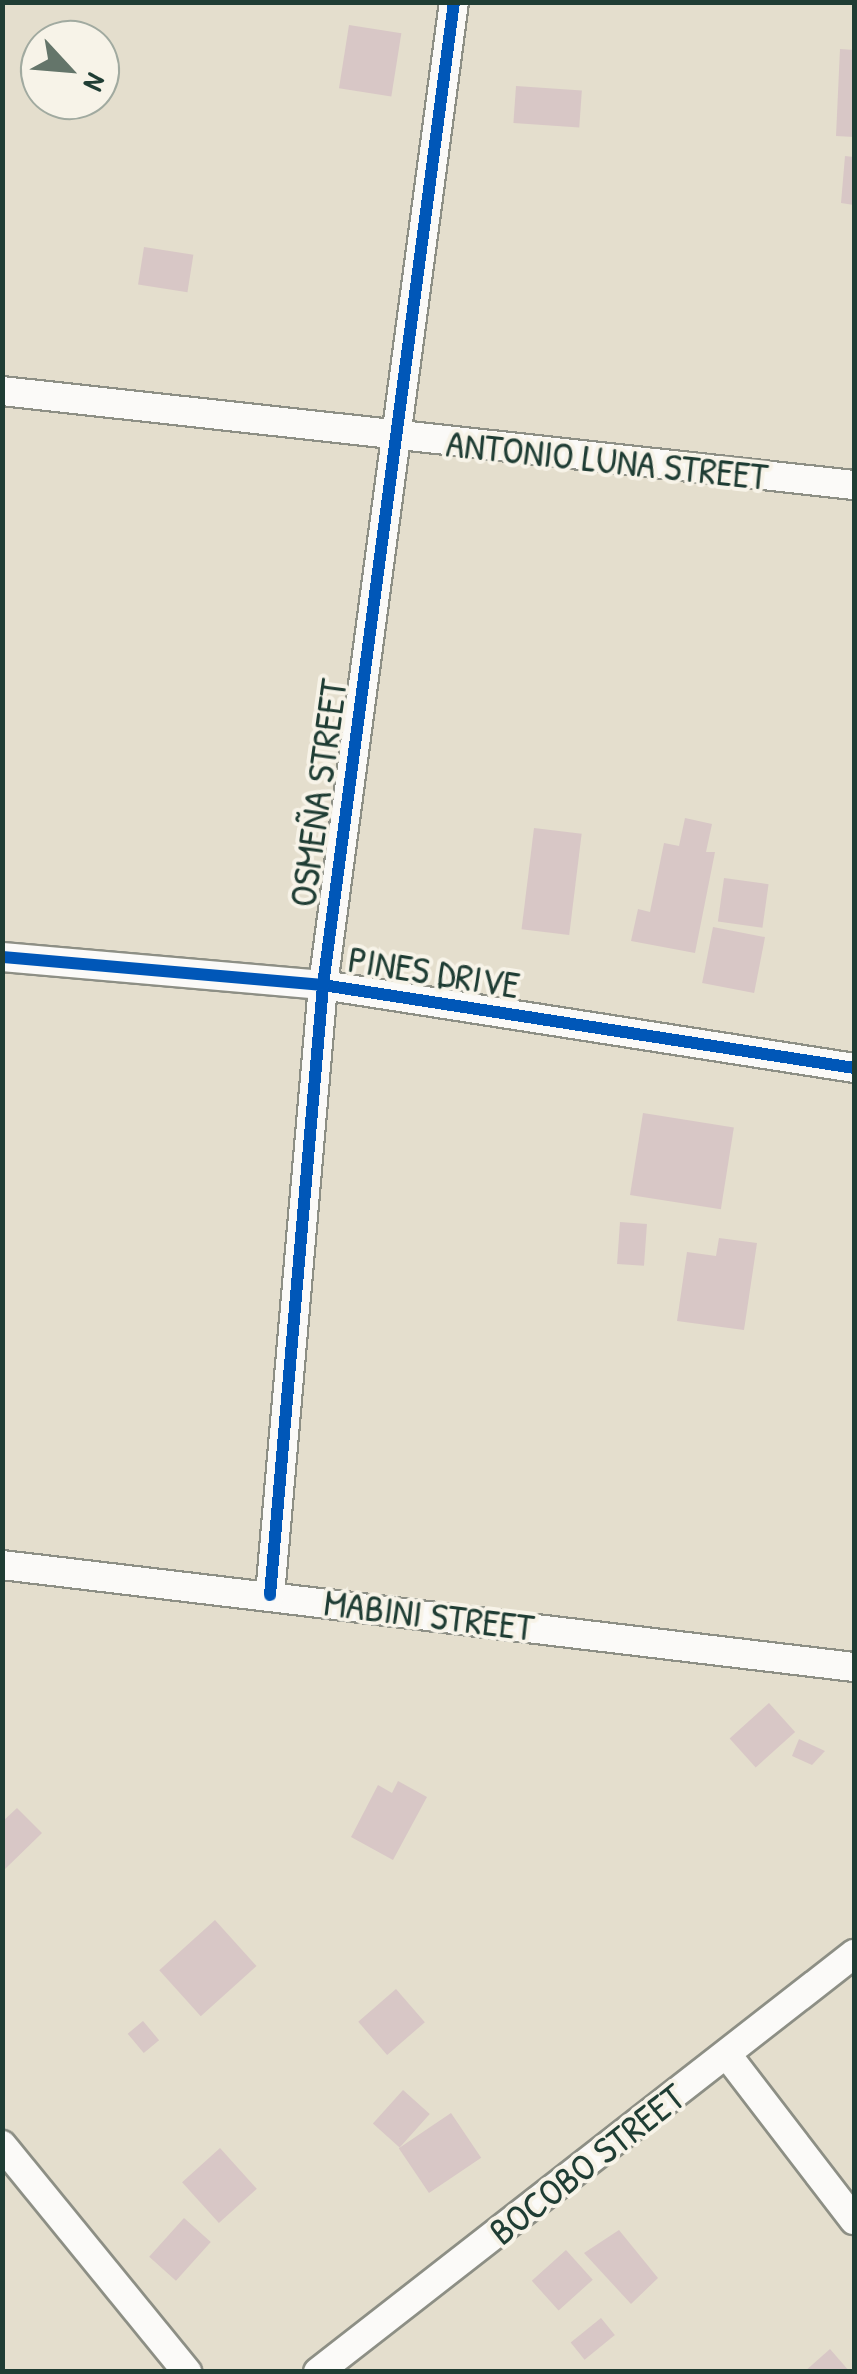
<!DOCTYPE html>
<meta charset="utf-8">
<style>
body{margin:0}
#map{position:relative;width:857px;height:2374px;overflow:hidden;background:#e4decd;font-family:"Patrick Hand",sans-serif}
div>[style]{position:absolute}
[style*='--x']{left:calc(var(--x)*1px);top:calc(var(--y)*1px);width:calc(var(--w)*1px);rotate:calc(var(--a)*1deg)}
.building>*{inset:0;background:#d8c7c6;transform-origin:0 0}
.roads{filter:drop-shadow(2px 0 #8d8f85) drop-shadow(-2px 0 #8d8f85) drop-shadow(0 2px #8d8f85) drop-shadow(0 -2px #8d8f85)}
.minor>*{height:28px;margin:-14px;padding:0 14px;transform-origin:14px;border-radius:14px;background:#fbfaf8}
.cycleway>*{height:12px;margin:-6px;padding:0 6px;transform-origin:6px;border-radius:6px;background:#0057b8}
span{translate:-50% -50%;white-space:nowrap;text-align:center;line-height:1.15;-webkit-text-stroke:8px #f7f3e8;paint-order:stroke}
.street-label{font-size:38px;color:#1f3d34}
.frame{position:absolute;inset:0;border:5px solid #1f3d34;pointer-events:none}
.north{position:absolute;left:20px;top:20px;width:100px;height:100px;box-sizing:border-box;background:#f7f3e8;border:2px solid #a1aaa0;border-radius:50%;rotate:116deg;font-size:28px;font-weight:700;line-height:40px;text-align:center;color:#1f3d34}
.north::after{content:'';display:block;margin:auto;width:35px;height:45px;background:#64756a;clip-path:polygon(50% 0,100% 100%,50% 72%,0 100%)}
</style>
<div id="map">
<div class="building">
<div style="left:349px;top:25px;width:53px;height:64px;rotate:9deg"></div>
<div style="clip-path:polygon(840px 49px,854px 50px,854px 137px,836px 136px)"></div>
<div style="left:516px;top:86px;width:66px;height:37px;rotate:4deg"></div>
<div style="clip-path:polygon(845px 156px,854px 157px,854px 205px,841px 203px)"></div>
<div style="left:144px;top:247px;width:50px;height:38px;rotate:9deg"></div>
<div style="clip-path:polygon(685px 818px,712px 824px,706px 852px,715px 852px,695px 953px,631px 941px,638px 909px,650px 912px,664px 843px,679px 846px)"></div>
<div style="left:534px;top:828px;width:48px;height:102px;rotate:7deg"></div>
<div style="left:724px;top:878px;width:45px;height:44px;rotate:8deg"></div>
<div style="left:713px;top:927px;width:53px;height:57px;rotate:11deg"></div>
<div style="left:643px;top:1113px;width:92px;height:83px;rotate:9deg"></div>
<div style="left:620px;top:1222px;width:27px;height:42px;rotate:4deg"></div>
<div style="clip-path:polygon(719px 1238px,757px 1243px,744px 1330px,677px 1321px,687px 1252px,716px 1256px)"></div>
<div style="left:769px;top:1703px;width:39px;height:53px;rotate:48deg"></div>
<div style="clip-path:polygon(799px 1739px,825px 1751px,812px 1765px,792px 1756px)"></div>
<div style="clip-path:polygon(398px 1781px,427px 1797px,393px 1860px,351px 1837px,378px 1785px,392px 1793px)"></div>
<div style="clip-path:polygon(17px 1808px,42px 1833px,2px 1872px,2px 1822px)"></div>
<div style="left:215px;top:1920px;width:62px;height:75px;rotate:48deg"></div>
<div style="left:396px;top:1989px;width:44px;height:50px;rotate:49deg"></div>
<div style="left:143px;top:2021px;width:25px;height:20px;rotate:50deg"></div>
<div style="left:403px;top:2090px;width:36px;height:45px;rotate:42deg"></div>
<div style="left:451px;top:2113px;width:54px;height:63px;rotate:56deg"></div>
<div style="left:220px;top:2148px;width:55px;height:51px;rotate:48deg"></div>
<div style="left:184px;top:2218px;width:36px;height:52px;rotate:42deg"></div>
<div style="clip-path:polygon(619px 2230px,658px 2278px,631px 2304px,584px 2253px)"></div>
<div style="left:566px;top:2250px;width:40px;height:46px;rotate:48deg"></div>
<div style="left:601px;top:2318px;width:22px;height:39px;rotate:51deg"></div>
<div style="clip-path:polygon(830px 2349px,850px 2372px,804px 2372px)"></div>
</div>
<div class="roads">
<div class="minor">
<div style="--x:2;--y:391;--w:857;--a:6.3"></div>
<div style="--x:2;--y:957;--w:322;--a:5"></div>
<div style="--x:323;--y:985;--w:537;--a:8.88"></div>
<div style="--x:2;--y:1565;--w:858;--a:6.83"></div>
<div style="--x:270;--y:1595;--w:612;--a:-85.03"></div>
<div style="--x:323;--y:985;--w:992;--a:-82.41"></div>
<div style="--x:728;--y:2056;--w:207;--a:52.5"></div>
<div style="--x:2;--y:2145;--w:293;--a:50.8"></div>
<div style="--x:318;--y:2372;--w:680;--a:-37.95"></div>
</div>
</div>
<div class="cycleway">
<div style="--x:2;--y:957;--w:322;--a:5"></div>
<div style="--x:323;--y:985;--w:537;--a:8.88"></div>
<div style="--x:270;--y:1595;--w:612;--a:-85.03"></div>
<div style="--x:323;--y:985;--w:992;--a:-82.41"></div>
</div>
<div class="street-label">
<span style="left:607px;top:460px;rotate:6deg">ANTONIO LUNA STREET</span>
<span style="left:318px;top:793px;rotate:-82deg">OSMEÑA STREET</span>
<span style="left:434px;top:972px;rotate:9deg">PINES DRIVE</span>
<span style="left:429px;top:1615px;rotate:7deg">MABINI STREET</span>
<span style="left:587px;top:2164px;rotate:-38deg">BOCOBO STREET</span>
</div>
<div class="frame"></div>
<div class="north">N</div>
</div>
